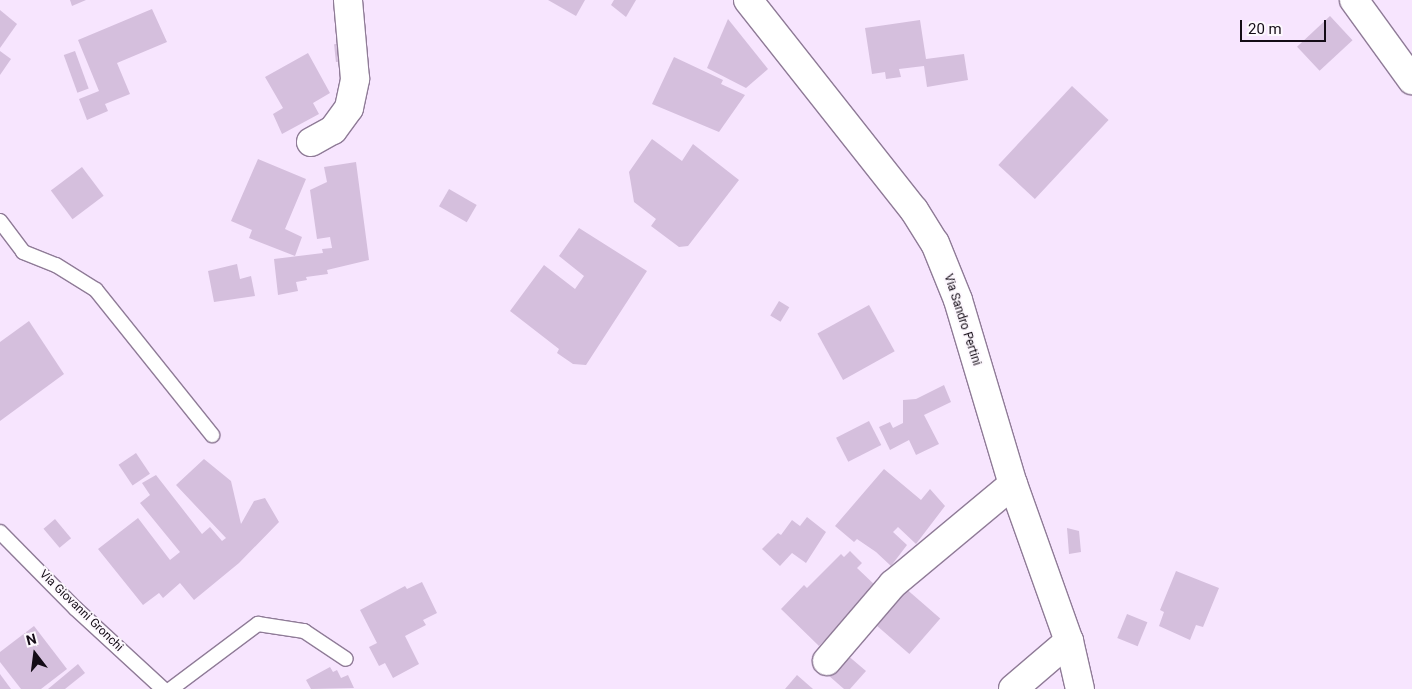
<!DOCTYPE html>
<style>
body{margin:0}
#map{position:relative;width:1412px;height:689px;overflow:hidden;background:#f7e5fe;font-family:Roboto,sans-serif}
div>[style]{position:absolute}
[style*='--x']{left:calc(var(--x)*1px);top:calc(var(--y)*1px);width:calc(var(--w)*1px);rotate:calc(var(--a)*1deg)}
.building>*{inset:0;background:#d5bfdd;transform-origin:0 0}
.roads{filter:drop-shadow(1px 0 #8f7b97) drop-shadow(-1px 0 #8f7b97) drop-shadow(0 1px #8f7b97) drop-shadow(0 -1px #8f7b97)}
.service>*{height:14px;margin:-7px;padding:0 7px;transform-origin:7px;border-radius:7px;background:#fff}
.minor>*{height:28px;margin:-14px;padding:0 14px;transform-origin:14px;border-radius:14px;background:#fff}
span{translate:-50% -50%;white-space:nowrap;text-align:center;line-height:1.15;-webkit-text-stroke:4px #fdf8fe;paint-order:stroke}
.street-label{font-size:12px;color:#140c16}
.north{position:absolute;left:10px;top:629px;width:50px;height:50px;-webkit-text-stroke:4px #fdf8fe;paint-order:stroke;rotate:345deg;font-size:14px;font-weight:700;line-height:20px;text-align:center;color:#140c16}
.north::after{content:'';display:block;margin:auto;width:18px;height:22px;background:#140c16;clip-path:polygon(50% 0,100% 100%,50% 72%,0 100%)}
.scale{position:absolute;left:1240px;top:20px;width:86px;height:22px;box-sizing:border-box;border:2px solid #140c16;border-top:0;padding-left:6px;font-size:15px;line-height:18px;white-space:nowrap;color:#140c16;-webkit-text-stroke:4px #fdf8fe;paint-order:stroke}
</style>
<div id="map">
<div class="building">
<div style="clip-path:polygon(70px 0,86px 0,72px 6px)"></div>
<div style="clip-path:polygon(548px 0,585px 0,576px 16px)"></div>
<div style="clip-path:polygon(614px 0,636px 0,626px 17px,611px 5px)"></div>
<div style="clip-path:polygon(152px 9px,167px 42px,117px 63px,130px 94px,105px 104px,108px 111px,87px 120px,79px 99px,99px 91px,78px 40px)"></div>
<div style="clip-path:polygon(0 10px,17px 24px,0 48px)"></div>
<div style="left:1330px;top:16px;width:33px;height:45px;rotate:47deg"></div>
<div style="clip-path:polygon(728px 19px,768px 69px,746px 88px,707px 68px)"></div>
<div style="clip-path:polygon(920px 20px,926px 59px,964px 54px,968px 80px,927px 87px,924px 66px,899px 69px,901px 77px,886px 79px,885px 72px,872px 74px,865px 28px)"></div>
<div style="left:345px;top:43px;width:18px;height:11px;rotate:84deg"></div>
<div style="clip-path:polygon(0 51px,11px 59px,0 75px)"></div>
<div style="left:75px;top:51px;width:40px;height:12px;rotate:70deg"></div>
<div style="clip-path:polygon(308px 53px,330px 93px,313px 103px,319px 114px,282px 134px,273px 114px,283px 108px,265px 77px)"></div>
<div style="clip-path:polygon(674px 57px,723px 80px,721px 84px,745px 95px,719px 132px,652px 104px)"></div>
<div style="left:1072px;top:86px;width:50px;height:108px;rotate:43deg"></div>
<div style="clip-path:polygon(652px 139px,682px 161px,693px 144px,739px 180px,688px 246px,679px 247px,651px 226px,656px 219px,634px 202px,629px 172px)"></div>
<div style="clip-path:polygon(258px 159px,306px 179px,285px 229px,302px 237px,295px 256px,249px 238px,252px 230px,231px 221px)"></div>
<div style="clip-path:polygon(356px 162px,369px 260px,327px 270px,328px 274px,306px 277px,307px 280px,296px 282px,298px 291px,278px 295px,274px 259px,323px 253px,322px 249px,332px 248px,330px 237px,317px 239px,310px 190px,327px 182px,324px 167px)"></div>
<div style="left:82px;top:167px;width:36px;height:39px;rotate:53deg"></div>
<div style="left:449px;top:189px;width:32px;height:20px;rotate:30deg"></div>
<div style="clip-path:polygon(579px 228px,647px 271px,586px 365px,573px 364px,557px 353px,559px 349px,510px 311px,544px 265px,575px 289px,584px 276px,559px 256px)"></div>
<div style="clip-path:polygon(237px 264px,240px 279px,251px 276px,255px 296px,214px 302px,208px 271px)"></div>
<div style="left:779px;top:301px;width:12px;height:17px;rotate:31deg"></div>
<div style="left:869px;top:305px;width:53px;height:59px;rotate:61deg"></div>
<div style="clip-path:polygon(29px 321px,64px 374px,0 421px,0 342px)"></div>
<div style="clip-path:polygon(944px 385px,951px 402px,924px 415px,939px 444px,916px 455px,909px 440px,890px 450px,879px 427px,890px 422px,893px 428px,903px 423px,903px 400px,916px 399px)"></div>
<div style="left:869px;top:421px;width:27px;height:37px;rotate:63deg"></div>
<div style="left:136px;top:453px;width:25px;height:21px;rotate:56deg"></div>
<div style="clip-path:polygon(204px 459px,231px 481px,241px 524px,254px 501px,265px 498px,279px 522px,239px 563px,194px 600px,180px 583px,163px 598px,159px 593px,143px 605px,98px 549px,138px 518px,170px 560px,180px 552px,140px 503px,150px 495px,142px 483px,156px 475px,202px 534px,210px 527px,222px 541px,226px 538px,176px 485px)"></div>
<div style="clip-path:polygon(884px 469px,921px 500px,930px 489px,945px 506px,916px 544px,898px 527px,893px 532px,907px 545px,891px 566px,876px 552px,857px 539px,854px 542px,835px 526px)"></div>
<div style="clip-path:polygon(807px 517px,826px 532px,806px 563px,792px 553px,780px 566px,762px 549px,778px 533px,781px 535px,792px 520px,800px 526px)"></div>
<div style="left:55px;top:519px;width:25px;height:15px;rotate:50deg"></div>
<div style="clip-path:polygon(1067px 528px,1079px 531px,1081px 552px,1069px 554px)"></div>
<div style="clip-path:polygon(850px 551px,862px 563px,857px 568px,877px 587px,819px 646px,781px 609px,804px 585px,807px 588px,841px 554px,844px 557px)"></div>
<div style="clip-path:polygon(1176px 571px,1219px 588px,1203px 627px,1196px 625px,1190px 640px,1159px 626px,1164px 612px,1160px 610px)"></div>
<div style="clip-path:polygon(422px 582px,437px 613px,423px 620px,426px 625px,405px 636px,419px 664px,393px 678px,385px 663px,379px 666px,369px 647px,377px 643px,360px 610px,405px 586px,407px 589px)"></div>
<div style="left:904px;top:587px;width:48px;height:47px;rotate:41deg"></div>
<div style="left:1127px;top:614px;width:22px;height:26px;rotate:22deg"></div>
<div style="clip-path:polygon(34px 626px,67px 669px,41px 689px,21px 689px,0 662px,0 652px)"></div>
<div style="clip-path:polygon(846px 654px,866px 671px,850px 689px,844px 689px,828px 675px)"></div>
<div style="clip-path:polygon(78px 664px,85px 673px,65px 689px,48px 689px)"></div>
<div style="clip-path:polygon(330px 667px,333px 672px,337px 670px,341px 678px,348px 675px,354px 688px,311px 689px,306px 680px)"></div>
<div style="clip-path:polygon(0 674px,11px 689px,0 689px)"></div>
<div style="clip-path:polygon(797px 675px,813px 689px,785px 689px)"></div>
</div>
<div class="roads">
<div class="service">
<div style="--x:0;--y:221;--w:39;--a:53"></div>
<div style="--x:23;--y:252;--w:35;--a:22"></div>
<div style="--x:56;--y:265;--w:47;--a:32"></div>
<div style="--x:96;--y:290;--w:186;--a:51.3"></div>
<div style="--x:0;--y:532;--w:107;--a:45.4"></div>
<div style="--x:75;--y:608;--w:120;--a:42.6"></div>
<div style="--x:171;--y:689;--w:109;--a:-36.8"></div>
<div style="--x:258;--y:624;--w:47;--a:8.7"></div>
<div style="--x:304;--y:631;--w:50;--a:33.7"></div>
</div>
<div class="minor">
<div style="--x:748;--y:0;--w:268;--a:51.7"></div>
<div style="--x:914;--y:210;--w:39;--a:58"></div>
<div style="--x:935;--y:243;--w:61;--a:68"></div>
<div style="--x:958;--y:300;--w:192;--a:73.4"></div>
<div style="--x:1013;--y:484;--w:167;--a:70.4"></div>
<div style="--x:1069;--y:641;--w:49;--a:77.1"></div>
<div style="--x:1354;--y:0;--w:99;--a:54.1"></div>
<div style="--x:311;--y:142;--w:25;--a:-29"></div>
<div style="--x:333;--y:130;--w:27;--a:-54"></div>
<div style="--x:349;--y:108;--w:30;--a:-78"></div>
<div style="--x:355;--y:79;--w:79;--a:-95.1"></div>
<div style="--x:827;--y:661;--w:101;--a:-49.4"></div>
<div style="--x:893;--y:584;--w:156;--a:-39.8"></div>
<div style="--x:1013;--y:689;--w:74;--a:-40.6"></div>
</div>
</div>
<div class="street-label">
<span style="left:962px;top:320px;rotate:72deg">Via Sandro Pertini</span>
<span style="left:81px;top:611px;rotate:44deg">Via Giovanni Gronchi</span>
</div>
<div class="north">N</div>
<div class="scale">20 m</div>
</div>
